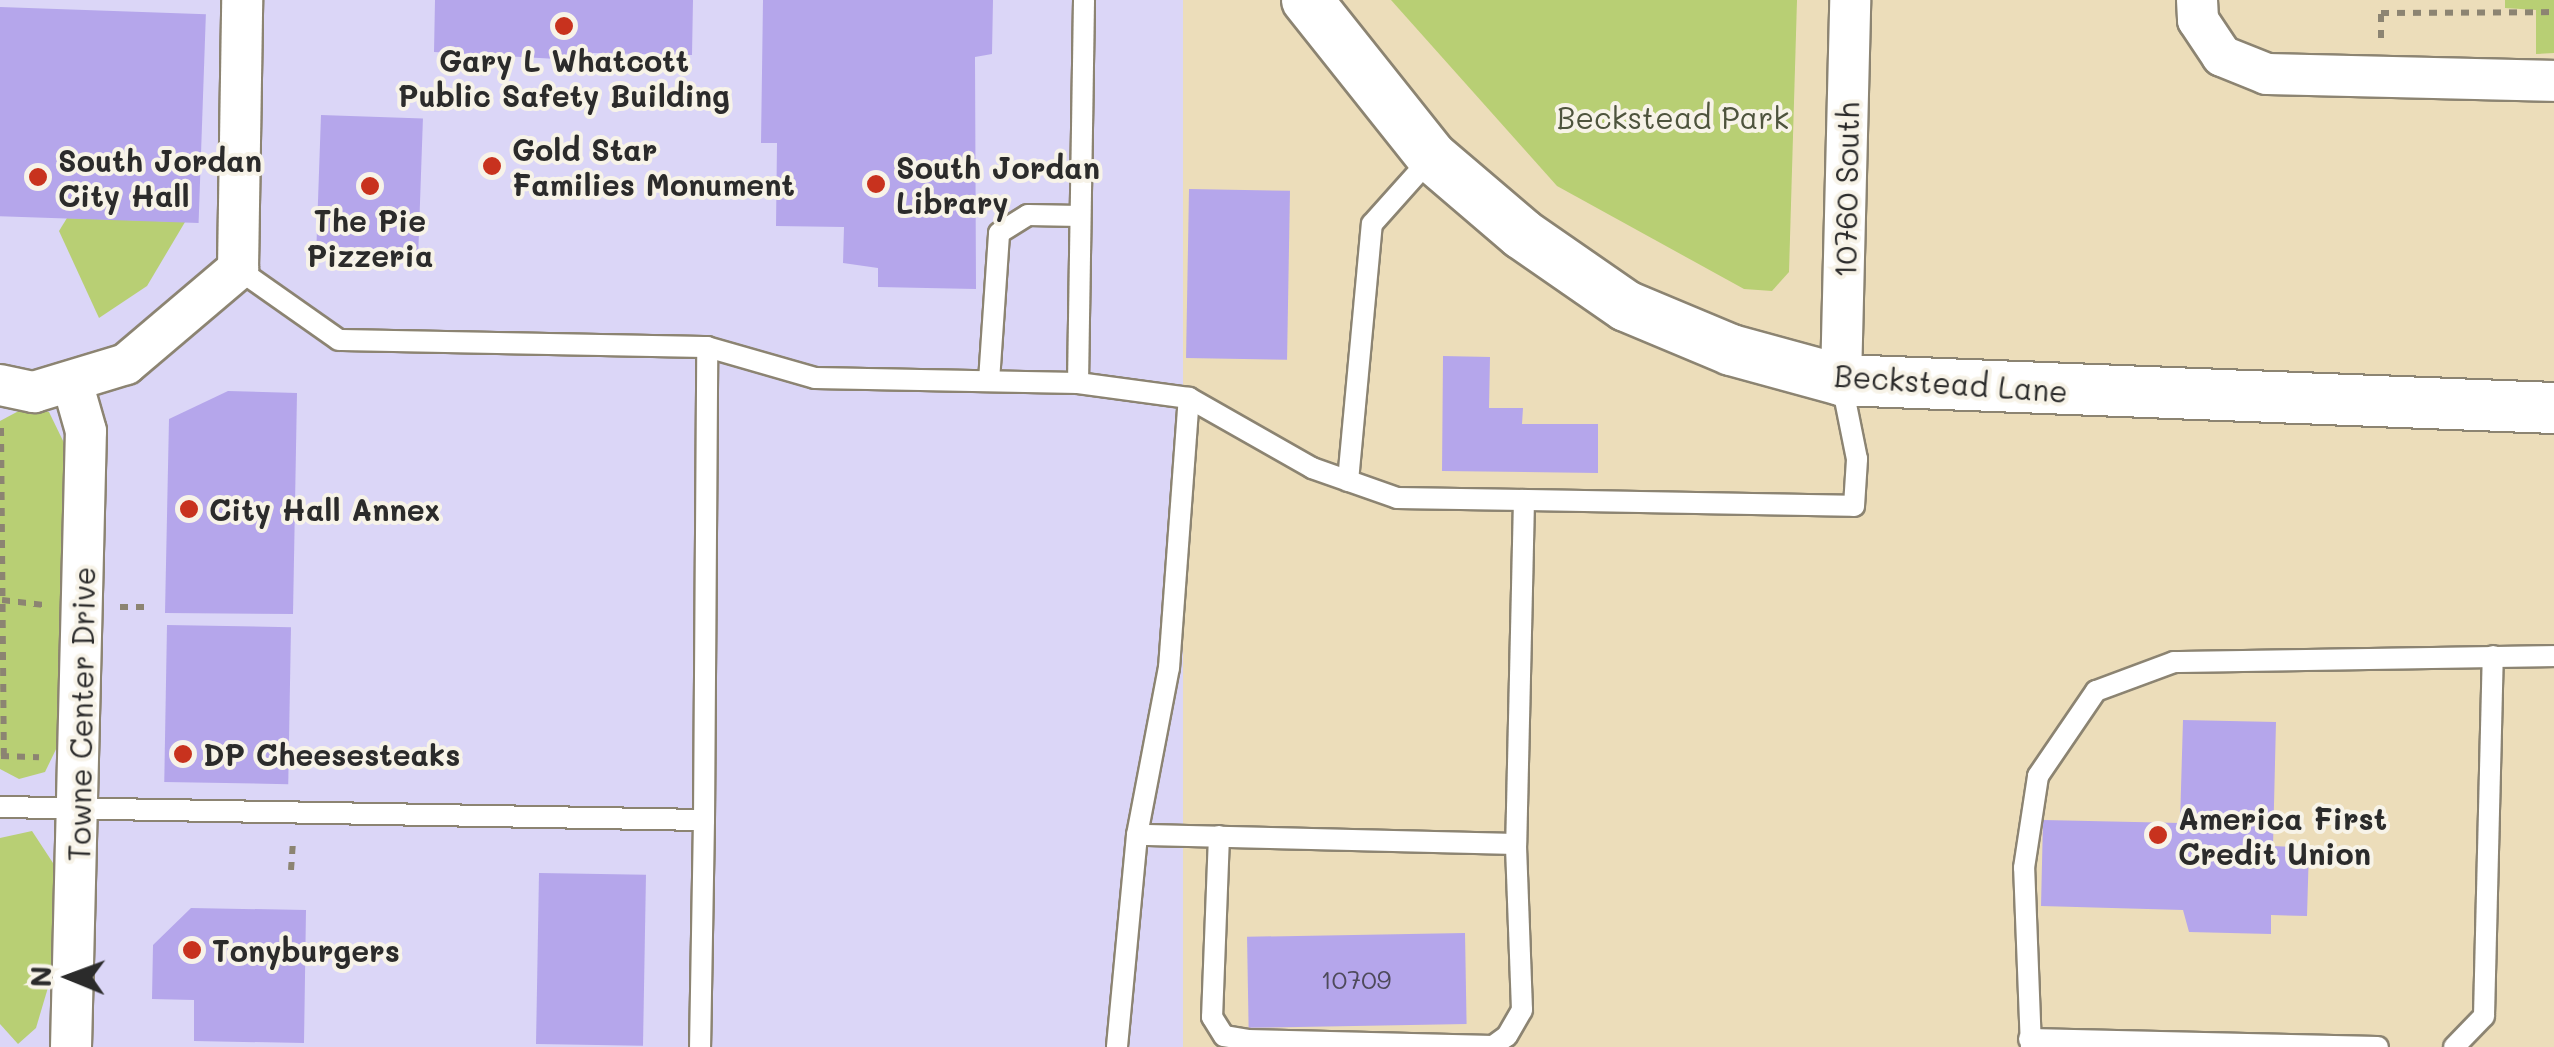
<!DOCTYPE html>
<style>
body{margin:0}
#map{position:relative;width:2554px;height:1047px;overflow:hidden;background:#ecddba;font-family:Mali,sans-serif}
div>[style]{position:absolute}
[style*='--x']{left:calc(var(--x)*1px);top:calc(var(--y)*1px);width:calc(var(--w)*1px);rotate:calc(var(--a)*1deg)}
.built>*{inset:0;background:#dbd6f7;transform-origin:0 0}
.green>*{inset:0;background:#b8cf74}
.building>*{inset:0;background:#b5a6eb;transform-origin:0 0}
.path>*{height:6px;margin-top:-3px;transform-origin:0;background:repeating-linear-gradient(90deg,#8c8472 0 8px,transparent 0 16px)}
.roads{filter:drop-shadow(2px 0 #8c8472) drop-shadow(-2px 0 #8c8472) drop-shadow(0 2px #8c8472) drop-shadow(0 -2px #8c8472)}
.service>*{height:20px;margin:-10px;padding:0 10px;transform-origin:10px;border-radius:10px;background:#fff}
.minor>*{height:40px;margin:-20px;padding:0 20px;transform-origin:20px;border-radius:20px;background:#fff}
.tertiary>*{height:50px;margin:-25px;padding:0 25px;transform-origin:25px;border-radius:25px;background:#fff}
.dots>*{width:28px;height:28px;translate:-50% -50%;box-sizing:border-box;border:5px solid #f7f3e8;border-radius:50%}
span{translate:-50% -50%;white-space:nowrap;text-align:center;line-height:1.15;-webkit-text-stroke:8px #f7f3e8;paint-order:stroke}
.number-label{font-size:25px;color:#4e4a5b}
.number-label span{-webkit-text-stroke-width:0}
.poi-label{font-size:30px;color:#2b2b2b;font-weight:700}
.left{translate:0 -50%;text-align:left}
.park-label{font-size:30px;color:#4e543d}
.street-label{font-size:30px;color:#2b2b2b}
.north{position:absolute;left:20px;top:927px;width:100px;height:100px;-webkit-text-stroke:8px #f7f3e8;paint-order:stroke;rotate:271deg;font-size:28px;font-weight:700;line-height:40px;text-align:center;color:#2b2b2b}
.north::after{content:'';display:block;margin:auto;width:35px;height:45px;background:#2b2b2b;clip-path:polygon(50% 0,100% 100%,50% 72%,0 100%)}
</style>
<div id="map">
<div class="built">
<div style="left:0;top:0;width:1183px;height:1047px"></div>
</div>
<div class="green">
<div style="clip-path:polygon(1391px 0,1797px 0,1789px 272px,1772px 291px,1744px 289px,1557px 186px)"></div>
<div style="clip-path:polygon(2505px 0,2554px 0,2554px 53px,2536px 54px,2536px 10px,2505px 8px)"></div>
<div style="clip-path:polygon(67px 218px,185px 222px,147px 286px,99px 318px,59px 231px)"></div>
<div style="clip-path:polygon(28px 406px,49px 412px,67px 449px,60px 741px,45px 772px,19px 779px,0 769px,0 421px)"></div>
<div style="clip-path:polygon(32px 831px,55px 866px,52px 974px,36px 1028px,18px 1044px,0 1024px,0 838px)"></div>
</div>
<div class="building">
<div style="clip-path:polygon(435px 0,693px 0,692px 55px,593px 53px,593px 61px,434px 52px)"></div>
<div style="clip-path:polygon(763px 0,993px 0,992px 54px,975px 57px,976px 289px,878px 287px,878px 268px,843px 263px,844px 227px,776px 226px,777px 143px,761px 143px)"></div>
<div style="left:0;top:7px;width:206px;height:209px;rotate:2deg"></div>
<div style="left:321px;top:115px;width:102px;height:139px;rotate:2deg"></div>
<div style="left:1189px;top:189px;width:101px;height:169px;rotate:1deg"></div>
<div style="clip-path:polygon(1443px 356px,1490px 357px,1489px 408px,1523px 408px,1522px 424px,1598px 424px,1598px 473px,1442px 471px)"></div>
<div style="clip-path:polygon(228px 391px,297px 393px,293px 614px,165px 613px,169px 419px)"></div>
<div style="left:167px;top:625px;width:124px;height:157px;rotate:1deg"></div>
<div style="clip-path:polygon(2183px 720px,2276px 722px,2273px 846px,2309px 848px,2307px 916px,2271px 915px,2271px 934px,2189px 932px,2183px 910px,2041px 906px,2043px 820px,2180px 823px)"></div>
<div style="left:539px;top:873px;width:107px;height:171px;rotate:1deg"></div>
<div style="clip-path:polygon(191px 908px,306px 910px,304px 1043px,194px 1041px,194px 1000px,152px 999px,153px 945px)"></div>
<div style="left:1465px;top:933px;width:91px;height:218px;rotate:89deg"></div>
</div>
<div class="path">
<div style="--x:2381;--y:38;--w:25;--a:-90"></div>
<div style="--x:2381;--y:13;--w:173;--a:-0.3"></div>
<div style="--x:1;--y:428;--w:328;--a:89.5"></div>
<div style="--x:2;--y:600;--w:42;--a:6.8"></div>
<div style="--x:120;--y:607;--w:27;--a:0"></div>
<div style="--x:1;--y:756;--w:38;--a:2"></div>
<div style="--x:291;--y:870;--w:31;--a:-86"></div>
</div>
<div class="roads">
<div class="service">
<div style="--x:238;--y:269;--w:123;--a:35.1"></div>
<div style="--x:339;--y:340;--w:368;--a:1.1"></div>
<div style="--x:707;--y:347;--w:112;--a:16"></div>
<div style="--x:815;--y:378;--w:263;--a:1.1"></div>
<div style="--x:1078;--y:383;--w:383;--a:-89.1"></div>
<div style="--x:989;--y:381;--w:148;--a:-86.1"></div>
<div style="--x:999;--y:233;--w:34;--a:-32"></div>
<div style="--x:1028;--y:215;--w:52;--a:1.1"></div>
<div style="--x:1078;--y:383;--w:112;--a:7.7"></div>
<div style="--x:1189;--y:398;--w:142;--a:29.6"></div>
<div style="--x:1312;--y:468;--w:90;--a:19.4"></div>
<div style="--x:1397;--y:498;--w:127;--a:0.9"></div>
<div style="--x:1524;--y:500;--w:344;--a:91.3"></div>
<div style="--x:1516;--y:844;--w:379;--a:-178.6"></div>
<div style="--x:1137;--y:835;--w:213;--a:95.4"></div>
<div style="--x:1348;--y:481;--w:258;--a:-84.7"></div>
<div style="--x:1372;--y:224;--w:90;--a:-48.2"></div>
<div style="--x:1524;--y:500;--w:330;--a:1"></div>
<div style="--x:1854;--y:506;--w:47;--a:-86.3"></div>
<div style="--x:1857;--y:459;--w:81;--a:-101.4"></div>
<div style="--x:0;--y:807;--w:704;--a:1.06"></div>
<div style="--x:704;--y:820;--w:227;--a:91"></div>
<div style="--x:704;--y:820;--w:473;--a:-89.6"></div>
<div style="--x:1137;--y:835;--w:170;--a:-79.2"></div>
<div style="--x:1169;--y:668;--w:271;--a:-85.8"></div>
<div style="--x:1219;--y:836;--w:181;--a:92.2"></div>
<div style="--x:1212;--y:1017;--w:22;--a:58"></div>
<div style="--x:1224;--y:1036;--w:24;--a:9"></div>
<div style="--x:1248;--y:1040;--w:245;--a:1.4"></div>
<div style="--x:1493;--y:1046;--w:17;--a:-36"></div>
<div style="--x:1507;--y:1036;--w:30;--a:-60"></div>
<div style="--x:1522;--y:1010;--w:166;--a:-92.1"></div>
<div style="--x:2029;--y:1039;--w:349;--a:1.3"></div>
<div style="--x:2031;--y:1047;--w:179;--a:-92.2"></div>
<div style="--x:2024;--y:868;--w:93;--a:-81.3"></div>
<div style="--x:2038;--y:776;--w:103;--a:-55.7"></div>
<div style="--x:2096;--y:691;--w:83;--a:-20.4"></div>
<div style="--x:2174;--y:662;--w:380;--a:-0.9"></div>
<div style="--x:2454;--y:1047;--w:43;--a:-45.9"></div>
<div style="--x:2484;--y:1016;--w:360;--a:-88.6"></div>
</div>
<div class="minor">
<div style="--x:2197;--y:0;--w:20;--a:87"></div>
<div style="--x:2198;--y:20;--w:43;--a:56.3"></div>
<div style="--x:2222;--y:56;--w:48;--a:21.8"></div>
<div style="--x:2267;--y:74;--w:287;--a:1.4"></div>
<div style="--x:1841;--y:380;--w:380;--a:-88.6"></div>
<div style="--x:0;--y:385;--w:35;--a:12"></div>
<div style="--x:34;--y:392;--w:96;--a:-16.9"></div>
<div style="--x:126;--y:364;--w:147;--a:-40.3"></div>
<div style="--x:238;--y:269;--w:269;--a:-89.1"></div>
<div style="--x:71;--y:1047;--w:616;--a:-88.61"></div>
<div style="--x:86;--y:431;--w:51;--a:-105.9"></div>
</div>
<div class="tertiary">
<div style="--x:1307;--y:0;--w:201;--a:51.5"></div>
<div style="--x:1432;--y:157;--w:118;--a:40.5"></div>
<div style="--x:1522;--y:234;--w:126;--a:34.7"></div>
<div style="--x:1626;--y:306;--w:114;--a:22.7"></div>
<div style="--x:1731;--y:350;--w:114;--a:15.3"></div>
<div style="--x:1841;--y:380;--w:714;--a:2.25"></div>
</div>
</div>
<div class="dots">
<div style="left:564px;top:26px;background:#c8321e"></div>
<div style="left:492px;top:166px;background:#c8321e"></div>
<div style="left:38px;top:177px;background:#c8321e"></div>
<div style="left:876px;top:184px;background:#c8321e"></div>
<div style="left:370px;top:186px;background:#c8321e"></div>
<div style="left:189px;top:509px;background:#c8321e"></div>
<div style="left:183px;top:754px;background:#c8321e"></div>
<div style="left:2158px;top:835px;background:#c8321e"></div>
<div style="left:192px;top:950px;background:#c8321e"></div>
</div>
<div class="number-label">
<span style="left:1356px;top:979px">10709</span>
</div>
<div class="poi-label">
<span style="left:564px;top:77px">Gary L Whatcott<br>Public Safety Building</span>
<span class="left" style="left:512px;top:166px">Gold Star<br>Families Monument</span>
<span class="left" style="left:58px;top:177px">South Jordan<br>City Hall</span>
<span class="left" style="left:896px;top:184px">South Jordan<br>Library</span>
<span style="left:370px;top:237px">The Pie<br>Pizzeria</span>
<span class="left" style="left:209px;top:509px">City Hall Annex</span>
<span class="left" style="left:203px;top:754px">DP Cheesesteaks</span>
<span class="left" style="left:2178px;top:835px">America First<br>Credit Union</span>
<span class="left" style="left:212px;top:950px">Tonyburgers</span>
</div>
<div class="park-label">
<span style="left:1673px;top:117px">Beckstead Park</span>
</div>
<div class="street-label">
<span style="left:1846px;top:190px;rotate:-89deg">10760 South</span>
<span style="left:1951px;top:383px;rotate:4deg">Beckstead Lane</span>
<span style="left:81px;top:714px;rotate:-89deg">Towne Center Drive</span>
</div>
<div class="north">N</div>
</div>
